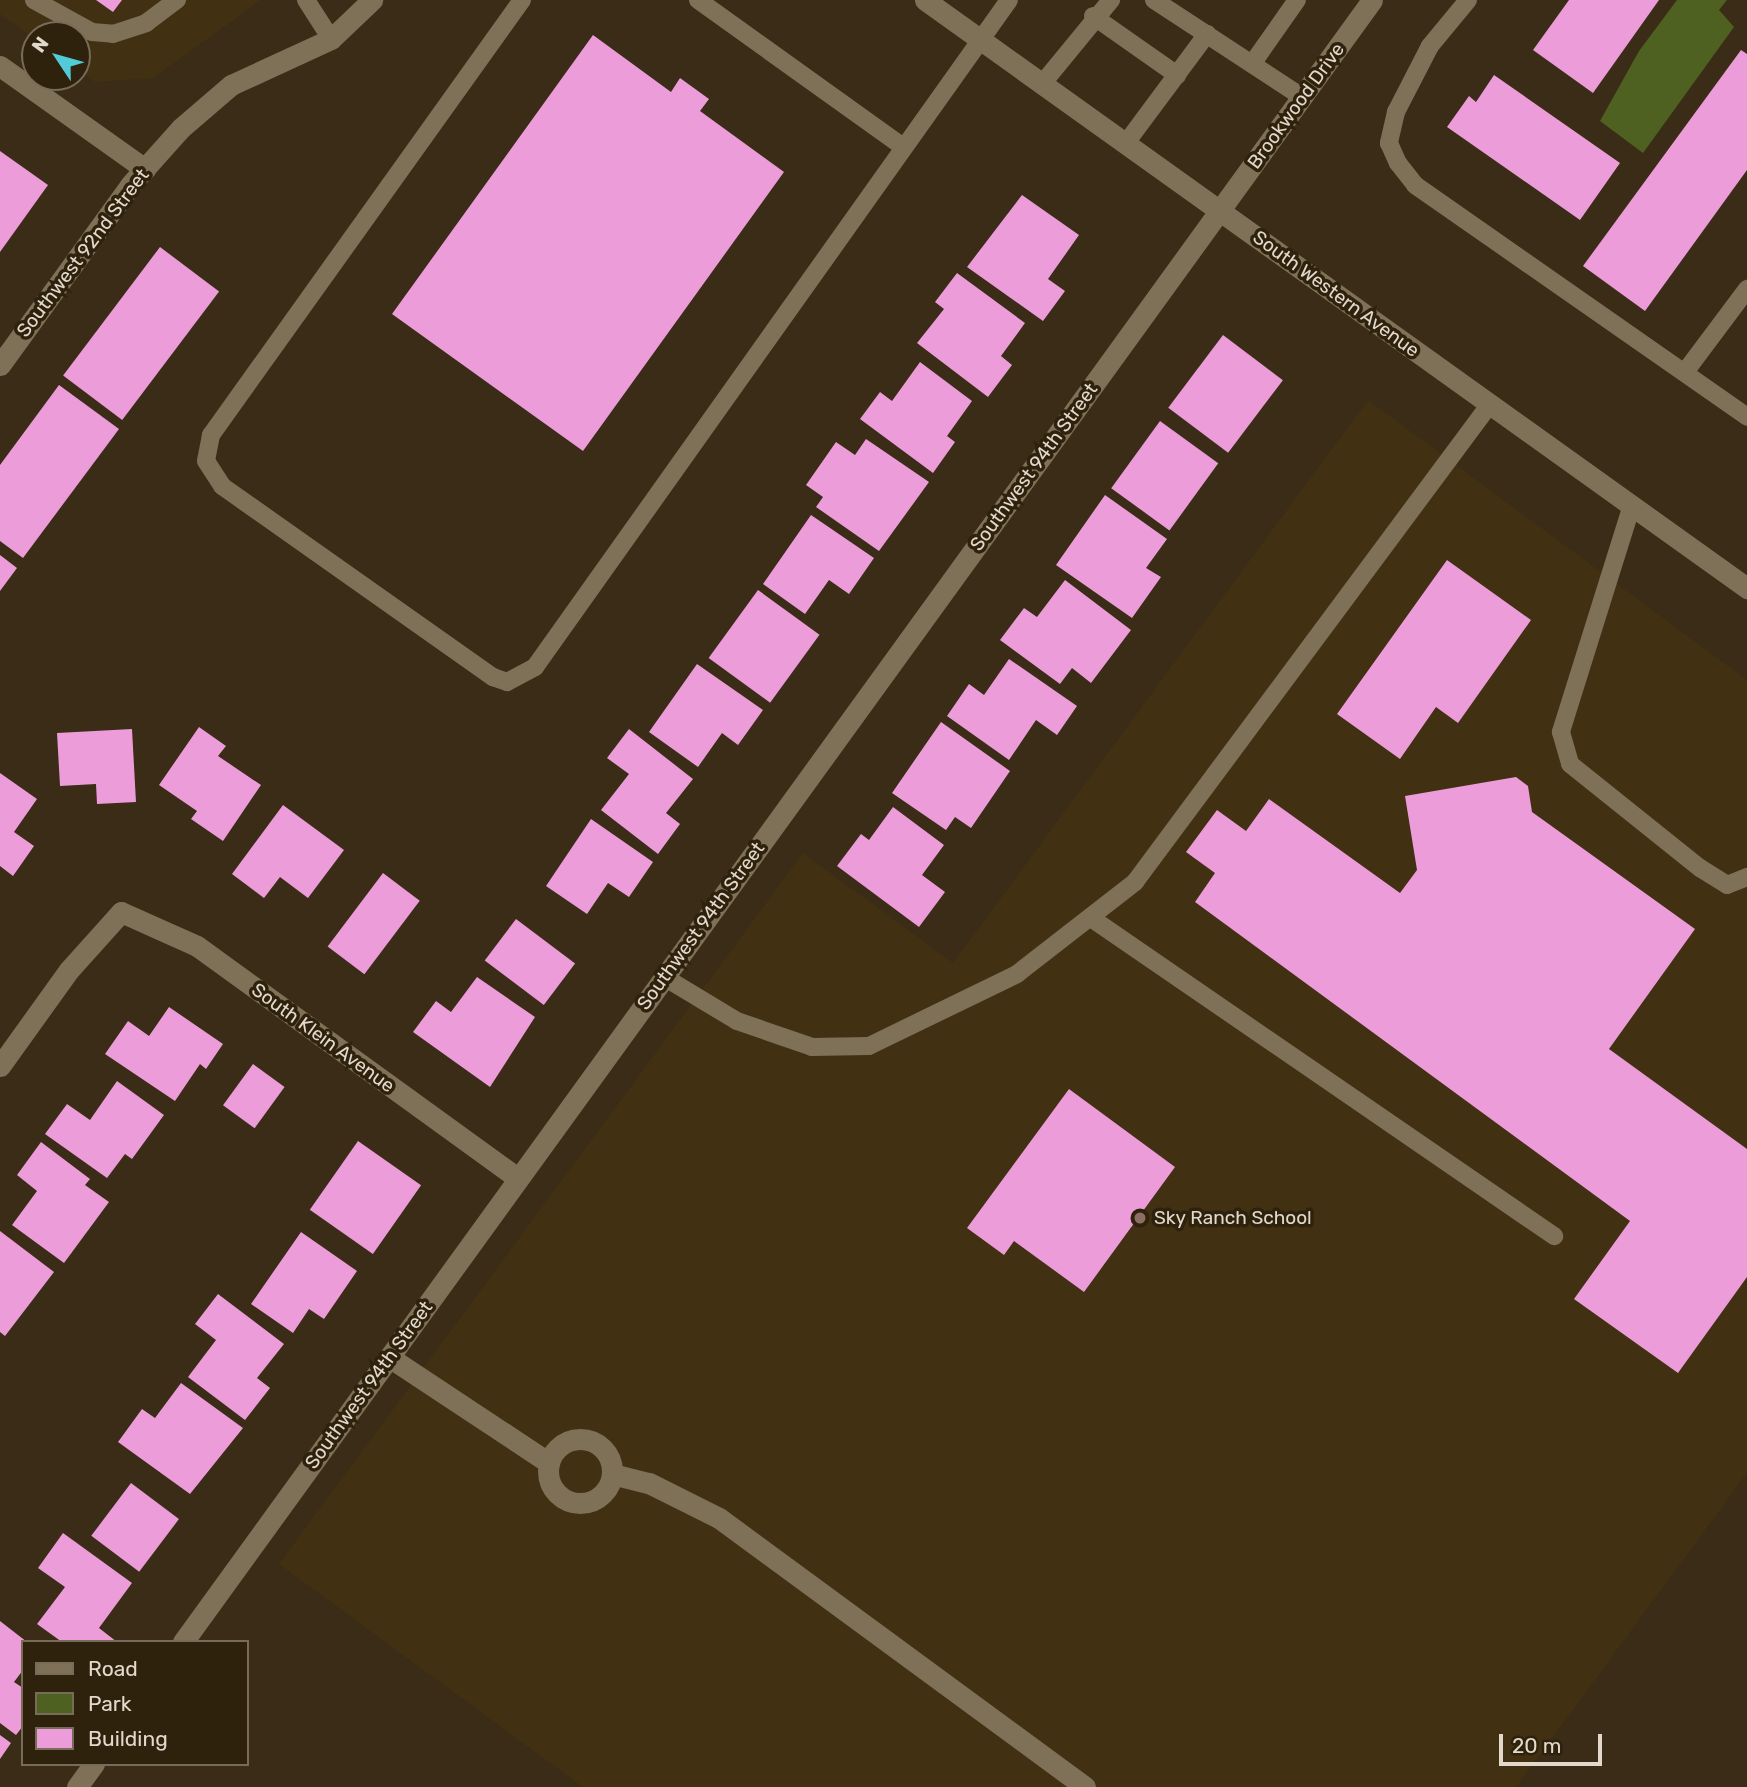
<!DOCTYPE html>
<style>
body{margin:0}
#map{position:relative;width:1747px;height:1787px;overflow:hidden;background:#3a2c16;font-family:Rubik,sans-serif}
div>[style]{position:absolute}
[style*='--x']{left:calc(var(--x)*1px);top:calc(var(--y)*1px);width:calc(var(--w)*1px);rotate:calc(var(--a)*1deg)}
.built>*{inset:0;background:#423013}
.green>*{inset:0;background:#4e6121}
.building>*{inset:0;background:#ec9cd9;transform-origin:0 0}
.lane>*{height:18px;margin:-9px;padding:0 9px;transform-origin:9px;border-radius:9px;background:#7f7058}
.street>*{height:21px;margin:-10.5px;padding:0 10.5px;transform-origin:10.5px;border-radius:10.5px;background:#7f7058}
.street>.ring{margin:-10.5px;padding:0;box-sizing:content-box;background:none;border:21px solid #7f7058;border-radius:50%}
.secondary>*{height:21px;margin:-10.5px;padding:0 10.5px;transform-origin:10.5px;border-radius:10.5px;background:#7f7058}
.dots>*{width:19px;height:19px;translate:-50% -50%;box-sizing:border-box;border:4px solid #2f220c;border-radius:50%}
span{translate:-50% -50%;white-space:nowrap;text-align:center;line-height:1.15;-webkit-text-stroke:7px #2f220c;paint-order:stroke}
.street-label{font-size:19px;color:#e2d9cc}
.poi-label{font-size:19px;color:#e2d9cc}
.left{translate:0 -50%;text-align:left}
.legend{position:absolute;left:21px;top:1640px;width:228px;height:126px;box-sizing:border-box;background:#2f220c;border:2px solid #776b59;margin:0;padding:9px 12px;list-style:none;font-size:21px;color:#e2d9cc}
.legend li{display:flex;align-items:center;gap:14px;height:35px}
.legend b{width:35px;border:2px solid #776b59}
.north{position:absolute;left:21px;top:21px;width:70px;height:70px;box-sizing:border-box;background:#2f220c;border:2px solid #776b59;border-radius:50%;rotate:306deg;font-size:19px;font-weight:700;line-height:28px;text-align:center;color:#e2d9cc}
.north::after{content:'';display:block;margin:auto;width:24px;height:32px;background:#52cbd8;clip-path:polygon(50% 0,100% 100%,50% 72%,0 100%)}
.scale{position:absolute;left:1499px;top:1734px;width:103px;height:32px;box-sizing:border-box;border:4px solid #e2d9cc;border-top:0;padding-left:9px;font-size:21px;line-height:24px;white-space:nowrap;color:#e2d9cc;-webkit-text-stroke:5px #2f220c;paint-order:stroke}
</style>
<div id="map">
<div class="built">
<div style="clip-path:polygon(0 0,261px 0,153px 78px,95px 82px,77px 69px,77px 35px,35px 35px,35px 39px,0 14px)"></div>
<div style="clip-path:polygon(1368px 400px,1747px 680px,1747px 1473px,1516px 1787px,583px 1787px,279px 1564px,803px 853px,953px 963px)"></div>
</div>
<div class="green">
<div style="clip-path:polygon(1677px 0,1727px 0,1719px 10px,1734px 27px,1643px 153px,1600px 121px,1639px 51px)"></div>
</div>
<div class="building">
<div style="clip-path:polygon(96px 0,122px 0,113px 12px)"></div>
<div style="clip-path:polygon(1569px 0,1659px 0,1593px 93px,1533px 50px)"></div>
<div style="clip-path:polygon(593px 35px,671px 92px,680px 78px,709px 99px,700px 111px,784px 172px,583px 451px,392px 314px)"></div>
<div style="clip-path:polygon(1741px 50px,1747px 54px,1747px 170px,1645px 311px,1583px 266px)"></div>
<div style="clip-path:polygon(1494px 75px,1620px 163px,1580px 220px,1447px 127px,1469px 96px,1476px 102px)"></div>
<div style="clip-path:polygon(0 151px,48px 185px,0 252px)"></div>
<div style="clip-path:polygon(1022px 195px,1079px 235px,1048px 279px,1065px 291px,1043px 321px,967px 267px)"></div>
<div style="left:160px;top:247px;width:74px;height:161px;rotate:37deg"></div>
<div style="clip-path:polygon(957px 273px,1025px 323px,1001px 356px,1012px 365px,988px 397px,917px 343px,944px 309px,935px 302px)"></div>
<div style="left:1223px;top:335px;width:75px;height:91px;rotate:37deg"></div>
<div style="clip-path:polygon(920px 362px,972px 401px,947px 436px,955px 442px,933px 473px,860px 419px,880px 392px,892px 401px)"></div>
<div style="clip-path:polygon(59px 385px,119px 429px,23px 558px,0 541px,0 465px)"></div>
<div style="left:1160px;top:421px;width:72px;height:83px;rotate:36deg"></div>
<div style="clip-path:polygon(866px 439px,929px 482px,879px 551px,816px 507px,823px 497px,806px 485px,836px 442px,855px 455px)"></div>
<div style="clip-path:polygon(1105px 495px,1167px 539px,1146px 568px,1161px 577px,1132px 618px,1056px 565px)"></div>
<div style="clip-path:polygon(811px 515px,874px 558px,849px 594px,829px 580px,805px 614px,763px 584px)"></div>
<div style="clip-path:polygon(0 555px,17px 568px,0 591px)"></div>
<div style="clip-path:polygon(1447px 560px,1531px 620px,1458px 723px,1436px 707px,1400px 759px,1337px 714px)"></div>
<div style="clip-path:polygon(1065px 580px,1131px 630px,1091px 683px,1072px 668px,1060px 684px,1000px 640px,1024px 608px,1037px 617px)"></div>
<div style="left:758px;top:590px;width:76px;height:84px;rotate:36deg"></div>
<div style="clip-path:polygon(1009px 659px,1077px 706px,1057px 735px,1036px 720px,1009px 760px,947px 716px,969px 684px,984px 695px)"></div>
<div style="clip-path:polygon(697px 664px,763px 710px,738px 745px,722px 733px,698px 767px,649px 732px)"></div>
<div style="clip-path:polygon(941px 722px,1010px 771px,971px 828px,955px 817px,946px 830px,892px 793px)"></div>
<div style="clip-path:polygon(199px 727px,226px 746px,218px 756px,261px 785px,223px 841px,191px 819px,197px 811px,159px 785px)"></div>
<div style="clip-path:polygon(132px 729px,136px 802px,97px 804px,96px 784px,60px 786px,57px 733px)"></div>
<div style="clip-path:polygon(629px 729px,693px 779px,666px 813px,680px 824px,658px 854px,601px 810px,629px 774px,607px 758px)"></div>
<div style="clip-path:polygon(0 773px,37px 799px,14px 832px,34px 846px,13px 876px,0 866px)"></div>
<div style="clip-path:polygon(1516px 777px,1528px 786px,1532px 812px,1695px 929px,1609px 1049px,1747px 1149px,1747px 1277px,1678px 1373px,1574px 1299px,1630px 1221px,1195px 902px,1215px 873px,1186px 852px,1217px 810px,1246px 831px,1269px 799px,1400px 893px,1417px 870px,1405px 796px)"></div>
<div style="clip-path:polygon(283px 805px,344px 850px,308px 898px,280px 877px,264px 898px,232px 874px)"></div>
<div style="clip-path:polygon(893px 807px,944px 845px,922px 875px,945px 892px,919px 927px,837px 866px,861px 834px,869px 840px)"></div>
<div style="clip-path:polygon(591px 819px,653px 862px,629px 897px,608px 883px,587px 914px,546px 886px)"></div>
<div style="left:383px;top:873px;width:46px;height:92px;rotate:37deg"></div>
<div style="left:516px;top:919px;width:74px;height:52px;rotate:37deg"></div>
<div style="clip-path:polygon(477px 977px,535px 1017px,490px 1087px,413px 1032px,436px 1001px,451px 1012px)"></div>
<div style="clip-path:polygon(169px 1007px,223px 1044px,206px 1069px,200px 1064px,175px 1101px,105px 1054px,128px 1021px,149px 1036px)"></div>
<div style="left:253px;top:1064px;width:39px;height:51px;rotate:36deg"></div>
<div style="clip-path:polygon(117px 1081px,164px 1115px,132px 1159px,125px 1154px,107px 1178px,45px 1134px,67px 1104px,90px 1120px)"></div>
<div style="clip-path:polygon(1069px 1089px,1175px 1167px,1084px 1292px,1014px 1241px,1004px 1255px,967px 1228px)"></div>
<div style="left:358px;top:1141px;width:77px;height:84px;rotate:35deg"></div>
<div style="clip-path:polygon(41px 1142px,90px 1179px,85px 1185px,109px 1202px,64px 1263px,12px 1225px,37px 1191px,17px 1175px)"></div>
<div style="clip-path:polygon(0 1231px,54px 1272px,5px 1336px,0 1332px)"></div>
<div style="clip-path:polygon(301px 1232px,357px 1271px,324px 1319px,309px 1309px,293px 1333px,251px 1304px)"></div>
<div style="clip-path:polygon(218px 1294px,284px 1344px,257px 1378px,270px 1388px,245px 1420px,188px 1377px,216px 1340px,195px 1324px)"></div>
<div style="clip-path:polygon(181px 1383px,243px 1428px,190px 1494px,118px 1442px,142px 1409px,155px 1418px)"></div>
<div style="left:131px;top:1483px;width:60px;height:66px;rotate:37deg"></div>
<div style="clip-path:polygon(63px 1533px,132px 1583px,99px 1628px,117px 1642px,62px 1642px,37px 1624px,65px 1587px,38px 1568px)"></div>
<div style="clip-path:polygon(0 1621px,27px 1642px,23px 1642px,23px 1670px,14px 1682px,23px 1688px,23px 1726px,16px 1735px,0 1723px)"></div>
<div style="clip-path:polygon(0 1735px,11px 1743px,0 1759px)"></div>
</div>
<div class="lane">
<div style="--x:34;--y:0;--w:66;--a:28.9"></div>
<div style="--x:92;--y:32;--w:21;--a:5"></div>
<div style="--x:113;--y:34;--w:35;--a:-18"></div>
<div style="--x:146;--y:23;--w:39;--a:-37"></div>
<div style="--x:306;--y:0;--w:46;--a:57.3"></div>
<div style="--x:522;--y:0;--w:535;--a:125.56"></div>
<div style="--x:211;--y:435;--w:26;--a:101"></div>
<div style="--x:206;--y:461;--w:30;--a:57"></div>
<div style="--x:222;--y:486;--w:332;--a:35.2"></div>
<div style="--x:493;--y:677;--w:15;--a:20"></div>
<div style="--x:507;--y:682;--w:32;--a:-28"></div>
<div style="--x:535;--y:667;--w:818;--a:-54.6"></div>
<div style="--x:698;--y:0;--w:252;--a:35.6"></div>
<div style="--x:1154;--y:0;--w:177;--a:33.2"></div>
<div style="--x:1468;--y:0;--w:60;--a:129.6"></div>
<div style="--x:1430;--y:46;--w:74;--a:117.3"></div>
<div style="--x:1396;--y:112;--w:32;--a:103"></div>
<div style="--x:1389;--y:143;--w:22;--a:66"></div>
<div style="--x:1398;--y:163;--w:28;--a:52"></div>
<div style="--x:1415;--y:185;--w:405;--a:34.9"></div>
<div style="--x:1093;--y:16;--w:103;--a:35.1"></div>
<div style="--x:1252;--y:64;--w:78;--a:-54.9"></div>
<div style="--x:1042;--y:84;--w:109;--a:-50.6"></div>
<div style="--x:1126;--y:143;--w:136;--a:-53.4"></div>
<div style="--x:1685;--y:372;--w:104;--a:-53.2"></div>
<div style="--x:1632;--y:505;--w:238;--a:107.4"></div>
<div style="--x:1561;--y:732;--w:33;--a:74"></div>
<div style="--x:1570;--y:764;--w:166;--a:38.7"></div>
<div style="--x:1700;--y:868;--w:32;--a:32"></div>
<div style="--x:1727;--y:885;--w:22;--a:-22"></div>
<div style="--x:1091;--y:918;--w:562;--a:34.48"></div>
<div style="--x:664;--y:977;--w:85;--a:31.1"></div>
<div style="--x:737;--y:1021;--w:79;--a:19.1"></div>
<div style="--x:812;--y:1047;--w:57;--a:-1"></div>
<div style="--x:869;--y:1046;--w:165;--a:-25.9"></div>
<div style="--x:1017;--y:974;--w:150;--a:-37.9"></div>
<div style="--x:1135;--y:882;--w:595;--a:-53.4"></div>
</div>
<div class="street">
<div style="--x:0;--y:66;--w:178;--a:35.4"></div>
<div style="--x:0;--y:365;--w:223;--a:-54.1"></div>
<div style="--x:131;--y:184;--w:75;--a:-48.2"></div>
<div style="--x:181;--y:128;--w:66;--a:-40.7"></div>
<div style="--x:231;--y:85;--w:110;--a:-24.7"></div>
<div style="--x:331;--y:39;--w:57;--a:-43.6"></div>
<div style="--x:0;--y:1066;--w:118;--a:-54.3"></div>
<div style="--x:69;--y:970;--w:78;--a:-48.1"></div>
<div style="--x:121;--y:912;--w:83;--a:24.1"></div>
<div style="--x:197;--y:946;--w:395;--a:35.9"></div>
<div style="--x:389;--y:1357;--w:192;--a:33.5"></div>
<div class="ring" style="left:548px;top:1439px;width:43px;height:43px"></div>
<div style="--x:612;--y:1474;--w:38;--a:14"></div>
<div style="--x:649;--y:1483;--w:78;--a:26.6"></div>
<div style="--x:719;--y:1518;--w:454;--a:36.3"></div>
<div style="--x:183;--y:1642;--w:2027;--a:-54.09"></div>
<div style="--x:77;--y:1787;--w:29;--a:-54"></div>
</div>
<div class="secondary">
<div style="--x:925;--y:0;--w:1011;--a:35.58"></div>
</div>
<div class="dots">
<div style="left:1140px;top:1218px;background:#8d6e63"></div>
</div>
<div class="street-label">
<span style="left:1296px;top:106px;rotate:-54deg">Brookwood Drive</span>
<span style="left:83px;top:253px;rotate:-53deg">Southwest 92nd Street</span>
<span style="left:1336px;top:294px;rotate:36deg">South Western Avenue</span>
<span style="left:1034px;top:467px;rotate:-54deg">Southwest 94th Street</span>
<span style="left:701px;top:926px;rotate:-54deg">Southwest 94th Street</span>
<span style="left:323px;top:1038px;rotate:36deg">South Klein Avenue</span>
<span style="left:369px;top:1385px;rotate:-54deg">Southwest 94th Street</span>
</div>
<div class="poi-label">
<span class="left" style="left:1154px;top:1218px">Sky Ranch School</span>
</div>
<ul class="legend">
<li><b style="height:9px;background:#7f7058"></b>Road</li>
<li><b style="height:19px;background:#4e6121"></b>Park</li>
<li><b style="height:19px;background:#ec9cd9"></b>Building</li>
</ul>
<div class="north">N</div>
<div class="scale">20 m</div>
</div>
